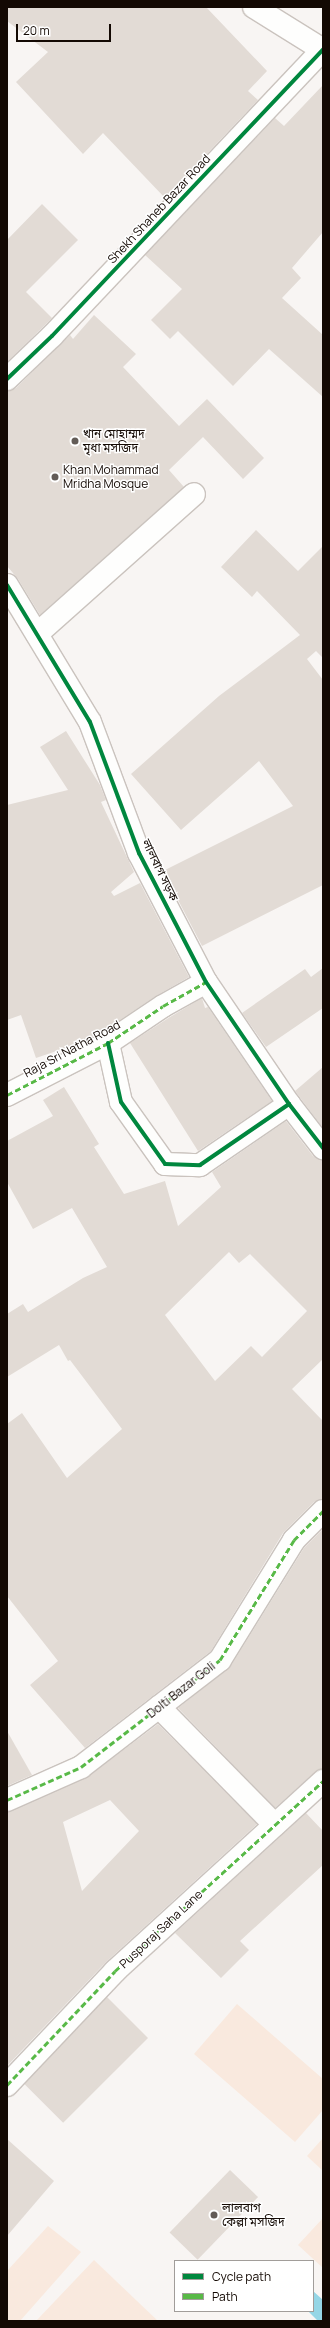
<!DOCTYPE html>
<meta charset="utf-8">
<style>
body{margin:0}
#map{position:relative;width:330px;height:2328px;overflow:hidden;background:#f8f5f3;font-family:Manrope,"Noto Sans Bengali",sans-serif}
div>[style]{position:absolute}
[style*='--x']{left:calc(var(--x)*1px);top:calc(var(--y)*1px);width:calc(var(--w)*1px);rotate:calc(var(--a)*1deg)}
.green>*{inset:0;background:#f9e9de}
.water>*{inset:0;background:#95d6e6}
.building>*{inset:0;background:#e2dbd5;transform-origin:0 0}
.roads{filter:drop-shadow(1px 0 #cac3be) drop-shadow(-1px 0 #cac3be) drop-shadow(0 1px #cac3be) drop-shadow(0 -1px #cac3be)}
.minor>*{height:22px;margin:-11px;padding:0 11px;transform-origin:11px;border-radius:11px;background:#fefefd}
.quiet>*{height:3px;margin-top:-1.5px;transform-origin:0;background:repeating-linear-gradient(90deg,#58b947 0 6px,transparent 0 9px)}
.cycleway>*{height:4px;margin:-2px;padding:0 2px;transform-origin:2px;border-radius:2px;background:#00873e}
.dots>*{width:11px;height:11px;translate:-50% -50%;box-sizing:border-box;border:2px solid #fff;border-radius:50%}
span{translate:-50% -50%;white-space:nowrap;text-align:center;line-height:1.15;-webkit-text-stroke:3px #fff;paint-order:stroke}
.street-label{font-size:12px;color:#130903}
.poi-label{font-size:12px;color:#130903}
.left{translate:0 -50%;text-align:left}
.frame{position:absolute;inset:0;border:8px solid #130903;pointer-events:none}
.legend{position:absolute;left:174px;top:2260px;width:140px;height:52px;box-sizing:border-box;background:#fff;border:1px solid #a19d9a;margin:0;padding:5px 7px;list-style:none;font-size:12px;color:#130903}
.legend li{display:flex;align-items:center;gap:8px;height:20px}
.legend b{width:20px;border:1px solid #a19d9a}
.scale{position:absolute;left:16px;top:24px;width:95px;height:18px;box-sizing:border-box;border:2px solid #130903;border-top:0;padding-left:5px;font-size:12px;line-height:14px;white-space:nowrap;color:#130903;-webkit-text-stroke:3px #fff;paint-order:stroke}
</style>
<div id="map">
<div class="green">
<div style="clip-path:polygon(237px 2004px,323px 2079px,323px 2110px,295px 2142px,194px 2054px)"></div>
<div style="clip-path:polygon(323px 2138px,323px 2171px,307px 2156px)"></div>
<div style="clip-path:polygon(323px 2218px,323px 2268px,298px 2245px)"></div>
<div style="clip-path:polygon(48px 2226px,81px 2252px,20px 2321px,7px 2321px,7px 2271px)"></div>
<div style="clip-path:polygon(94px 2260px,158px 2321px,36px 2321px)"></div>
</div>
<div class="water">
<div style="clip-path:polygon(313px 2291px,323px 2300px,323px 2321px,318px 2321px,308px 2311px,313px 2311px)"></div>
</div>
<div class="building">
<div style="clip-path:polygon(7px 7px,206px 7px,267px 71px,248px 91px,258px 100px,165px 198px,103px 133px,83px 154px,16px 82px,48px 52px,7px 21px)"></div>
<div style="clip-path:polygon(323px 85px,323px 232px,292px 268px,301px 278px,282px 298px,323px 335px,323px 397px,269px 349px,233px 386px,178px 331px,170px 339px,151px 320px,182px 289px,145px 255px,275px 118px,284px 126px)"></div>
<div style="clip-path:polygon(42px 204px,78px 240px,26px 292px,52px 318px,7px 362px,7px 240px)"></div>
<div style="clip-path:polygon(94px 315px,136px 354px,123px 367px,179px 426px,207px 399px,264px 458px,243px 479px,203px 437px,169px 470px,184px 487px,40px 615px,18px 579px,7px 566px,7px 391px,16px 388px,70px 335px,73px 339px)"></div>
<div style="clip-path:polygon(256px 530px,298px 571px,323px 546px,323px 658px,316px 651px,307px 659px,323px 680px,323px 885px,202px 946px,163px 871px,293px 806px,259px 761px,181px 830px,131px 774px,219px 696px,300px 635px,257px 591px,252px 597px,221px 567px)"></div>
<div style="clip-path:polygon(66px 731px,100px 785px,106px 800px,101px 802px,134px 872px,111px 892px,114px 896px,140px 883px,189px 977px,156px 996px,102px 1032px,83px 1042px,36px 1058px,21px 1015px,7px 1020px,7px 805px,68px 790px,40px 747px)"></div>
<div style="clip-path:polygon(323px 968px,323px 1008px,266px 1047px,242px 1013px,305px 969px,311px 977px)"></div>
<div style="clip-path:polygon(202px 998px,205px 1008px,208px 1007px,272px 1101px,198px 1151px,130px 1043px,170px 1017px)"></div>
<div style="clip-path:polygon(323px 1067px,323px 1128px,295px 1091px)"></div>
<div style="clip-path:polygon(evenodd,64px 1087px,99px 1144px,94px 1147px,124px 1194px,165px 1181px,178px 1226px,221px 1187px,212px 1172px,286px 1121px,313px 1156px,323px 1160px,323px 1359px,292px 1389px,323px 1421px,323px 1499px,314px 1502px,283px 1533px,211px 1651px,85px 1748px,30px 1685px,58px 1661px,7px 1596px,7px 1424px,22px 1413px,67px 1478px,122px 1429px,70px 1360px,68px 1361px,59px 1345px,7px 1377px,7px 1314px,23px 1304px,28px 1312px,83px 1278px,107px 1267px,72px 1208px,33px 1229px,7px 1182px,7px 1141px,53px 1116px,43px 1100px,64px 1087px,229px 1252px,239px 1263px,250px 1254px,307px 1311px,262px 1357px,251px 1346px,215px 1381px,165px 1315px,229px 1252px)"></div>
<div style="clip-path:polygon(323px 1529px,323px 1769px,315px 1772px,275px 1808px,178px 1708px,230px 1667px,304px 1548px)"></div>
<div style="clip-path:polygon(evenodd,158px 1724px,257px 1824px,106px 1962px,7px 2066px,7px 1812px,86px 1778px,158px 1724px,110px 1800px,139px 1831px,82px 1891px,63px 1822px,110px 1800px)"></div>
<div style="clip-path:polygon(7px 1731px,32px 1775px,7px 1786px)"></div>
<div style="clip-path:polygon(306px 1813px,323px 1831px,323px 1865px,240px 1941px,249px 1950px,221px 1978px,175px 1933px)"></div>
<div style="left:107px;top:1997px;width:58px;height:120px;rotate:45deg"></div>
<div style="clip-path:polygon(7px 2139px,54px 2181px,7px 2236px)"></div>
<div style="left:230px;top:2170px;width:39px;height:87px;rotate:44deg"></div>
</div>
<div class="roads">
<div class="minor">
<div style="--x:254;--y:7;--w:81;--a:31.9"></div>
<div style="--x:7;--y:379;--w:62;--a:-43.7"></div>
<div style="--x:52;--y:336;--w:395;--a:-46.6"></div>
<div style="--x:7;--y:585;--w:160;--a:58.8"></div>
<div style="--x:90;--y:722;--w:140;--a:69.5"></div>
<div style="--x:139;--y:853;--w:145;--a:62.6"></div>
<div style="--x:206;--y:982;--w:148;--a:55.8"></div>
<div style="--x:289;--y:1104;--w:56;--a:52.3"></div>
<div style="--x:37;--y:634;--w:210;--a:-41.7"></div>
<div style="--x:108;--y:1043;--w:60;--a:77.6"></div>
<div style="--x:121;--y:1102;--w:76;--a:54.6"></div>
<div style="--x:165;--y:1164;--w:35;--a:2"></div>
<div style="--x:200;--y:1165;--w:108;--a:-34.4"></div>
<div style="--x:7;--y:1095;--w:114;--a:-27.2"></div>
<div style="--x:108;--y:1043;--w:66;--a:-33.9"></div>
<div style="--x:163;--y:1006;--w:49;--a:-29.2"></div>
<div style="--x:159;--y:1707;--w:165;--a:45.5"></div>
<div style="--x:7;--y:1800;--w:81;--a:-24"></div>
<div style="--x:81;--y:1767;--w:175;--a:-37.6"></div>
<div style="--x:220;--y:1660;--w:141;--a:-58.3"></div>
<div style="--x:294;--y:1540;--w:41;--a:-45"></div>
<div style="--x:7;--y:2085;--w:157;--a:-46.5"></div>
<div style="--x:115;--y:1971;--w:282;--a:-42.4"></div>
</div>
</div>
<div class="quiet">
<div style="--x:7;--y:1095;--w:114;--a:-27.2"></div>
<div style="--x:108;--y:1043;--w:66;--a:-33.9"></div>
<div style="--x:163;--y:1006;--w:49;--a:-29.2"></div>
<div style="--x:7;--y:1800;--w:81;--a:-24"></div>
<div style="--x:81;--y:1767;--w:175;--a:-37.6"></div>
<div style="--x:220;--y:1660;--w:141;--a:-58.3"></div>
<div style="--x:294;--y:1540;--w:41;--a:-45"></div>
<div style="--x:7;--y:2085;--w:157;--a:-46.5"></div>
<div style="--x:115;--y:1971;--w:282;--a:-42.4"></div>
</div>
<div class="cycleway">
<div style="--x:7;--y:379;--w:62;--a:-43.7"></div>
<div style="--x:52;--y:336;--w:395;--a:-46.6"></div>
<div style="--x:7;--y:585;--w:160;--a:58.8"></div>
<div style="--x:90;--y:722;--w:140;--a:69.5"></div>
<div style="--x:139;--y:853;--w:145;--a:62.6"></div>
<div style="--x:206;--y:982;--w:148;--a:55.8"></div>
<div style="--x:289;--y:1104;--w:56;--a:52.3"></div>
<div style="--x:108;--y:1043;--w:60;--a:77.6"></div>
<div style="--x:121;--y:1102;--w:76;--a:54.6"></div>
<div style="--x:165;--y:1164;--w:35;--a:2"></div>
<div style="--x:200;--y:1165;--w:108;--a:-34.4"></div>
</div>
<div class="dots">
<div style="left:75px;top:441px;background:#635c57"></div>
<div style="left:55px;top:477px;background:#635c57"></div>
<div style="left:214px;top:2215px;background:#635c57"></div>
</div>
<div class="street-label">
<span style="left:159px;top:209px;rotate:-47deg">Shekh Shaheb Bazar Road</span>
<span style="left:160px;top:870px;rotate:64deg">লালবাগ সড়ক</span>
<span style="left:72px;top:1049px;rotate:-28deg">Raja Sri Natha Road</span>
<span style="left:181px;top:1690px;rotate:-38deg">Dolti Bazar Goli</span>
<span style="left:161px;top:1929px;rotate:-43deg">Pusporaj Saha Lane</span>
</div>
<div class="poi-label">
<span class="left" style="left:83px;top:441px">খান মোহাম্মদ<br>মৃধা মসজিদ</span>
<span class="left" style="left:63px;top:477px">Khan Mohammad<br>Mridha Mosque</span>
<span class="left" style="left:222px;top:2215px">লালবাগ<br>কেল্লা মসজিদ</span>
</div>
<div class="frame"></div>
<ul class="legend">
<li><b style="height:5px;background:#00873e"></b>Cycle path</li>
<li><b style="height:5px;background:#58b947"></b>Path</li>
</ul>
<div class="scale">20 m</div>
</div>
